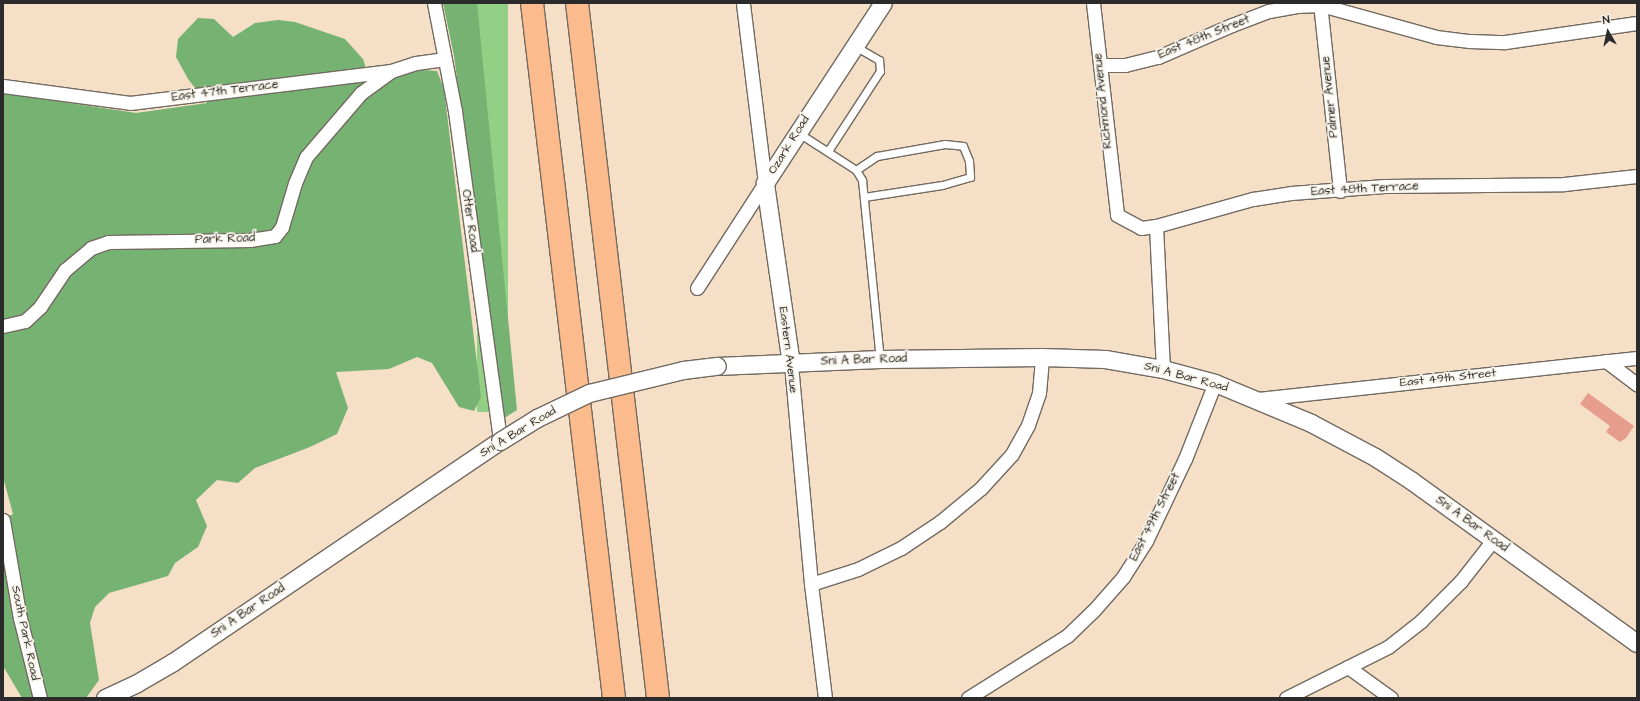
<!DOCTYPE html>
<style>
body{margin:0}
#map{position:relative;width:1640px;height:701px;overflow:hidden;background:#f5dfc6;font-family:"Architects Daughter",sans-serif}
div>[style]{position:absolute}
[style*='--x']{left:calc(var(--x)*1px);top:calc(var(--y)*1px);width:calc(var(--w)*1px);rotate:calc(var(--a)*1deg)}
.green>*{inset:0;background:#93d085;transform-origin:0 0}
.forest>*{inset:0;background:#76b272}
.building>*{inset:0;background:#e69d8d}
.roads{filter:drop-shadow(1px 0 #726a61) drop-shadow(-1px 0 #726a61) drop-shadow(0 1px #726a61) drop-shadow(0 -1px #726a61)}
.service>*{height:7px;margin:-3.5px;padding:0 3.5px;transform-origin:3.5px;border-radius:3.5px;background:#fff}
.minor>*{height:13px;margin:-6.5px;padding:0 6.5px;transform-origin:6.5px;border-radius:6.5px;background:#fff}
.tertiary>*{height:17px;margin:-8.5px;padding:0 8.5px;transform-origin:8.5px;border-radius:8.5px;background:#fff}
.motorway>*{height:22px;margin:-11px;padding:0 11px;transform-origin:11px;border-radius:11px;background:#fbbb8d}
.bridges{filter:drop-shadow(1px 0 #726a61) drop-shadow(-1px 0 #726a61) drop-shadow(0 1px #726a61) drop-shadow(0 -1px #726a61)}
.tertiary-bridge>*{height:17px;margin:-8.5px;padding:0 8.5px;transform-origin:8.5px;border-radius:8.5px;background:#fff}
span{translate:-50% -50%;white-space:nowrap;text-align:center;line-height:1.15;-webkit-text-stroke:3.5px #f7f3e8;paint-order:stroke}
.street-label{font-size:12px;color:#2b2b2b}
.frame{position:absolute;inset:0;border:4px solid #2b2b2b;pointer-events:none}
.north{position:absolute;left:1588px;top:12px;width:40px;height:40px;-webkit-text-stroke:3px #f7f3e8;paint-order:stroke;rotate:351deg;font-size:11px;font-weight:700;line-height:16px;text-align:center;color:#2b2b2b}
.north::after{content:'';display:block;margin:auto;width:14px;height:18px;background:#2b2b2b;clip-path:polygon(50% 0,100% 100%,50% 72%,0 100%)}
</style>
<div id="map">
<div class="green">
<div style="left:477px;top:3px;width:31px;height:409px"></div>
</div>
<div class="forest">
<div style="clip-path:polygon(443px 3px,477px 3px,517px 410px,503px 419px,454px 56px)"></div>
<div style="clip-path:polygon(198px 18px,214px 19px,233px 37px,255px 23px,278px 20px,295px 22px,345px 39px,363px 59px,370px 80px,423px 70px,437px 71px,444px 89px,481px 397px,474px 411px,459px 407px,432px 363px,417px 357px,389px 369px,336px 372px,348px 408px,337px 434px,310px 447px,255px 468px,238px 483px,217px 480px,196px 500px,207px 526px,198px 547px,175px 563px,168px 576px,109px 593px,95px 607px,90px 623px,99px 680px,86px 698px,22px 698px,3px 666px,3px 519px,13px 514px,3px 477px,3px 93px,136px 113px,207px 103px,188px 79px,176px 57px,178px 39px)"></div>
</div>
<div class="building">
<div style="clip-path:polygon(1588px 393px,1634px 426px,1626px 438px,1620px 442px,1606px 432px,1610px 426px,1580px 404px)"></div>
</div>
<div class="roads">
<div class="service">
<div style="--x:797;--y:132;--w:70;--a:32.8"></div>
<div style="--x:856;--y:170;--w:12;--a:59"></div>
<div style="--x:862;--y:180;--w:180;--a:84.3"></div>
<div style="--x:828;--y:151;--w:95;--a:-57"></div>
<div style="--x:880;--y:71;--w:11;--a:-95"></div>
<div style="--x:879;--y:60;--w:28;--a:-150"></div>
<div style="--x:856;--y:170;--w:25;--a:-34"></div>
<div style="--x:877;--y:156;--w:69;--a:-10"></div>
<div style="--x:945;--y:144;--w:18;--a:6"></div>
<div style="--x:963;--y:146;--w:16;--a:68"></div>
<div style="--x:969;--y:161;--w:16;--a:86"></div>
<div style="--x:970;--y:177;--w:29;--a:164"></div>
<div style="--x:942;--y:185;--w:79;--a:171.3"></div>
</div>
<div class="minor">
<div style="--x:434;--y:3;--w:110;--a:79"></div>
<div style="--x:455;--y:111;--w:333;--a:82.2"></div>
<div style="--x:1093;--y:3;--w:213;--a:83.5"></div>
<div style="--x:1117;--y:215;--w:27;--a:28"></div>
<div style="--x:1141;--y:228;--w:15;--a:-8"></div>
<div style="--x:1156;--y:226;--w:101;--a:-15.6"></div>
<div style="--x:1253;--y:199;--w:38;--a:-9"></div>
<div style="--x:1291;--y:193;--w:94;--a:-4.3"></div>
<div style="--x:1385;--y:186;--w:179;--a:-0.6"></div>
<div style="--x:1564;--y:184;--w:73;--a:-6.3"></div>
<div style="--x:1320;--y:3;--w:189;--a:83.9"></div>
<div style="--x:1100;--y:65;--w:25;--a:0"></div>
<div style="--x:1125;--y:65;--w:34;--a:-14"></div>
<div style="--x:1158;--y:57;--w:81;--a:-23.4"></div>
<div style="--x:1232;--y:25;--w:40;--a:-21"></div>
<div style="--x:1269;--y:11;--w:27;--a:-10"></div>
<div style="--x:1296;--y:6;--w:25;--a:-2"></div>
<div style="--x:1321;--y:5;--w:119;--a:15.5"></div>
<div style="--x:1436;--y:37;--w:34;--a:7"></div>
<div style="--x:1470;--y:41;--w:35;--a:2"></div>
<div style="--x:1505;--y:42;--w:133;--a:-8.2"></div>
<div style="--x:3;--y:86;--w:128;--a:7.6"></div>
<div style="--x:130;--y:103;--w:263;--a:-7"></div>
<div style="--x:391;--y:71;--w:26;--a:-18"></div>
<div style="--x:416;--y:63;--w:29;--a:-8"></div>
<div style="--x:1156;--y:226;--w:143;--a:87.2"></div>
<div style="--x:697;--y:288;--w:125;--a:-57.1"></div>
<div style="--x:765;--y:183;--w:181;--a:-97"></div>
<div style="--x:3;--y:326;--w:23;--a:-13"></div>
<div style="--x:25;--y:321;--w:21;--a:-43"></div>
<div style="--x:40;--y:307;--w:45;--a:-56"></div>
<div style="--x:65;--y:270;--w:34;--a:-40"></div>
<div style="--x:91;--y:248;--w:18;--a:-19"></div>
<div style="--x:108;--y:242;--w:142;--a:-0.8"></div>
<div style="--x:250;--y:240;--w:25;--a:-9"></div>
<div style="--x:275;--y:236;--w:11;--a:-52"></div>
<div style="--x:282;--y:227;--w:46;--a:-73.5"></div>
<div style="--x:295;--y:183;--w:28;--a:-67"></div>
<div style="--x:306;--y:157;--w:84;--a:-49.3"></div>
<div style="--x:361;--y:93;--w:37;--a:-36"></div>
<div style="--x:1606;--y:361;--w:39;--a:37"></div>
<div style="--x:791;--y:364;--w:221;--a:84.8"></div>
<div style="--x:811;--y:584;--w:115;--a:83"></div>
<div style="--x:1258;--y:399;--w:381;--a:-6.2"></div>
<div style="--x:3;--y:520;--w:99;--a:80.2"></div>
<div style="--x:20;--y:618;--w:82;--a:76"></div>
<div style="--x:811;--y:584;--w:49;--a:-17.7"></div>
<div style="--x:858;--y:569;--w:48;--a:-26"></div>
<div style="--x:901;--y:548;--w:47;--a:-33.7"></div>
<div style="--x:940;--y:522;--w:53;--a:-39.7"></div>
<div style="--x:981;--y:488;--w:46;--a:-47.6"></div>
<div style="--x:1012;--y:454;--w:33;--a:-61"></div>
<div style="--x:1028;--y:425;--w:34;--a:-71"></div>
<div style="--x:1039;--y:393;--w:36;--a:-85"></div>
<div style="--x:1348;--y:667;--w:53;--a:35.8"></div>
<div style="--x:968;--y:698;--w:117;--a:-32.1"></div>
<div style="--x:1067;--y:636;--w:37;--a:-44"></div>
<div style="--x:1094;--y:610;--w:44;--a:-48.7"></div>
<div style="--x:1123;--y:577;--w:43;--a:-57.4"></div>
<div style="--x:1146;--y:541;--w:91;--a:-64.6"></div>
<div style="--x:1185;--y:459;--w:82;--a:-68.5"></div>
<div style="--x:1286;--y:698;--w:114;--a:-26.6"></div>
<div style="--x:1388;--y:647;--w:42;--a:-38.2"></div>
<div style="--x:1421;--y:621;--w:57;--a:-45"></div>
<div style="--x:1461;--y:581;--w:52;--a:-52"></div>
</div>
<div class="tertiary">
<div style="--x:791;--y:364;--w:183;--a:-98.2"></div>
<div style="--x:765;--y:183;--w:215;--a:-56.8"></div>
<div style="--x:717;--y:366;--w:163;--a:-2.5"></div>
<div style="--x:880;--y:359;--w:162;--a:-0.7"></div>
<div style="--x:1042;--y:357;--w:63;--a:1.8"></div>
<div style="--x:1105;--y:359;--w:59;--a:9.8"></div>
<div style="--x:1163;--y:369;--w:54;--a:15.1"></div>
<div style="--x:1215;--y:383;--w:104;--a:22.6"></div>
<div style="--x:1311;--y:423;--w:72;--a:28"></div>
<div style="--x:1375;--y:457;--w:44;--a:33"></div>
<div style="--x:1412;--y:481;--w:277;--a:35.8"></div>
<div style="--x:105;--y:698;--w:35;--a:-25"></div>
<div style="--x:137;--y:683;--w:42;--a:-30.3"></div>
<div style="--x:173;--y:662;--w:395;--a:-34.1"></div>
</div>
<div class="motorway">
<div style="--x:532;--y:3;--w:700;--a:83.27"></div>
<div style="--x:577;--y:3;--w:700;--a:83.35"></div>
</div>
</div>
<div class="bridges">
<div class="tertiary-bridge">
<div style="--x:500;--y:441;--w:44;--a:-31.9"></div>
<div style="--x:537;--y:418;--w:58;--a:-25.7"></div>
<div style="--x:589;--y:393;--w:97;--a:-13.7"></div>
<div style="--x:683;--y:370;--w:34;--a:-7"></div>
</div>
</div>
<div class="street-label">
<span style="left:1204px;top:37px;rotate:-22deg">East 48th Street</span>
<span style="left:225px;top:91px;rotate:-7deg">East 47th Terrace</span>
<span style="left:1330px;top:97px;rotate:-96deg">Palmer Avenue</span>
<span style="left:1103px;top:101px;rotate:-96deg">Richmond Avenue</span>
<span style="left:789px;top:145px;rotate:-58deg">Ozark Road</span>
<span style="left:1365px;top:189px;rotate:-3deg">East 48th Terrace</span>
<span style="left:470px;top:221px;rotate:82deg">Otter Road</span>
<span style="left:225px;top:239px;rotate:-2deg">Park Road</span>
<span style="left:788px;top:350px;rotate:83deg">Eastern Avenue</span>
<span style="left:864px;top:360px;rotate:-2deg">Sni A Bar Road</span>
<span style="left:1186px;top:377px;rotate:15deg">Sni A Bar Road</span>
<span style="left:1448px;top:378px;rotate:-6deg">East 49th Street</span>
<span style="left:518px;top:432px;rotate:-31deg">Sni A Bar Road</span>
<span style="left:1155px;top:517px;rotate:-63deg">East 49th Street</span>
<span style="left:1472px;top:524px;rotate:36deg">Sni A Bar Road</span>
<span style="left:248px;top:611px;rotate:-34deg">Sni A Bar Road</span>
<span style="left:25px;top:633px;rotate:78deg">South Park Road</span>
</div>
<div class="frame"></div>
<div class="north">N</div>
</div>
